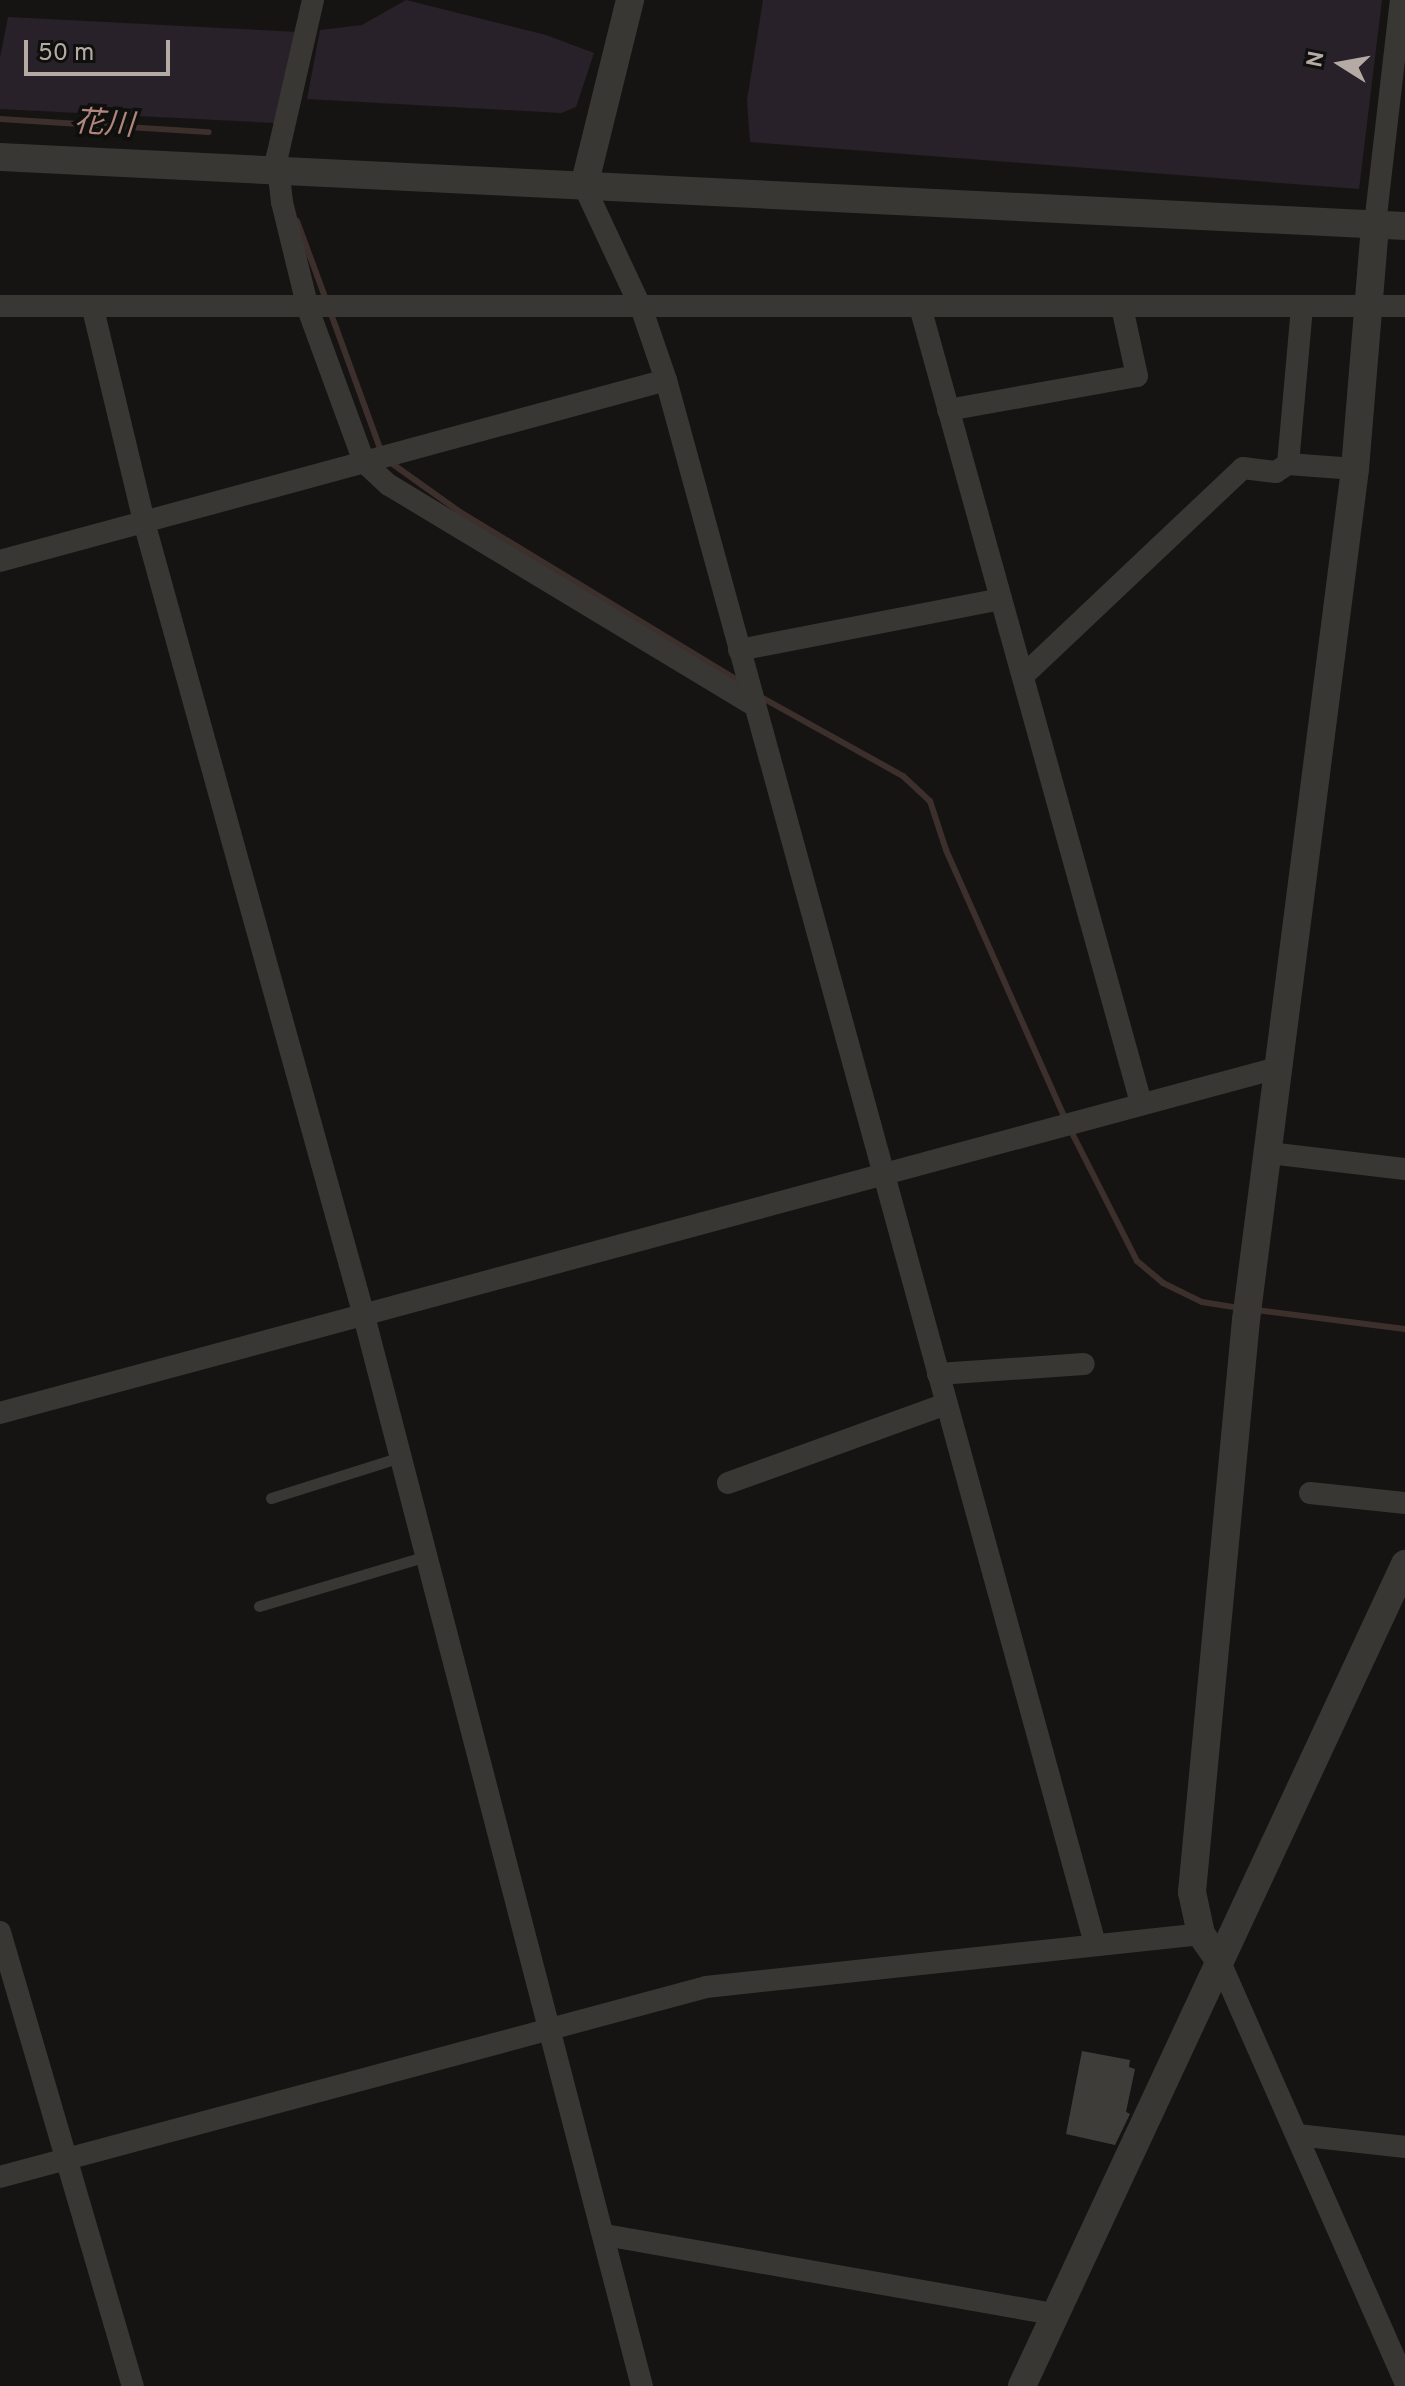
<!DOCTYPE html>
<meta charset="utf-8">
<style>
body{margin:0}
#map{position:relative;width:1405px;height:2386px;overflow:hidden;background:#151413;font-family:Overpass,"Noto Sans JP",sans-serif}
div>[style]{position:absolute}
[style*='--x']{left:calc(var(--x)*1px);top:calc(var(--y)*1px);width:calc(var(--w)*1px);rotate:calc(var(--a)*1deg)}
.green>*{inset:0;background:#282129}
.stream>*{height:6px;margin:-3px;padding:0 3px;transform-origin:3px;border-radius:3px;background:#3d302c}
.building>*{inset:0;background:#3f3d3a}
.service>*{height:11px;margin:-5.5px;padding:0 5.5px;transform-origin:5.5px;border-radius:5.5px;background:#393734}
.minor>*{height:22px;margin:-11px;padding:0 11px;transform-origin:11px;border-radius:11px;background:#393734}
.tertiary>*{height:28px;margin:-14px;padding:0 14px;transform-origin:14px;border-radius:14px;background:#393734}
span{translate:-50% -50%;white-space:nowrap;text-align:center;line-height:1.15;-webkit-text-stroke:7px #0f0f0e;paint-order:stroke}
.water-label{font-size:30px;color:#b0857b;font-style:italic}
.north{position:absolute;left:1301px;top:24px;width:80px;height:80px;-webkit-text-stroke:6px #0f0f0e;paint-order:stroke;rotate:281deg;font-size:22px;font-weight:700;line-height:32px;text-align:center;color:#b5aba4}
.north::after{content:'';display:block;margin:auto;width:28px;height:36px;background:#b5aba4;clip-path:polygon(50% 0,100% 100%,50% 72%,0 100%)}
.scale{position:absolute;left:24px;top:40px;width:146px;height:36px;box-sizing:border-box;border:4px solid #b5aba4;border-top:0;padding-left:10px;font-size:24px;line-height:28px;white-space:nowrap;color:#b5aba4;-webkit-text-stroke:6px #0f0f0e;paint-order:stroke}
</style>
<div id="map">
<div class="green">
<div style="clip-path:polygon(406px 0,546px 35px,594px 53px,576px 107px,561px 113px,307px 99px,320px 30px,362px 25px)"></div>
<div style="clip-path:polygon(763px 0,1382px 0,1359px 189px,750px 142px,747px 100px)"></div>
<div style="clip-path:polygon(8px 17px,297px 32px,274px 123px,0 109px,0 58px)"></div>
</div>
<div class="stream">
<div style="--x:0;--y:119;--w:209;--a:3.6"></div>
<div style="--x:297;--y:221;--w:84;--a:69.8"></div>
<div style="--x:330;--y:311;--w:149;--a:70"></div>
<div style="--x:387;--y:460;--w:90;--a:35.5"></div>
<div style="--x:460;--y:512;--w:330;--a:31.2"></div>
<div style="--x:761;--y:697;--w:162;--a:29.1"></div>
<div style="--x:903;--y:776;--w:37;--a:43"></div>
<div style="--x:930;--y:801;--w:52;--a:71.9"></div>
<div style="--x:946;--y:850;--w:294;--a:66.1"></div>
<div style="--x:1070;--y:1129;--w:148;--a:63.1"></div>
<div style="--x:1137;--y:1261;--w:34;--a:40"></div>
<div style="--x:1163;--y:1283;--w:43;--a:26"></div>
<div style="--x:1202;--y:1302;--w:39;--a:9"></div>
<div style="--x:1256;--y:1310;--w:150;--a:7.3"></div>
</div>
<div class="building">
<div style="clip-path:polygon(1082px 2051px,1130px 2060px,1129px 2067px,1135px 2069px,1126px 2112px,1130px 2114px,1115px 2145px,1066px 2134px)"></div>
</div>
<div class="service">
<div style="--x:271;--y:1498;--w:136;--a:-17.5"></div>
<div style="--x:259;--y:1606;--w:175;--a:-16.6"></div>
</div>
<div class="minor">
<div style="--x:313;--y:0;--w:161;--a:102.9"></div>
<div style="--x:277;--y:157;--w:45;--a:83.7"></div>
<div style="--x:282;--y:202;--w:110;--a:76.3"></div>
<div style="--x:308;--y:309;--w:163;--a:69.9"></div>
<div style="--x:364;--y:462;--w:34;--a:43"></div>
<div style="--x:389;--y:485;--w:425;--a:31.1"></div>
<div style="--x:584;--y:186;--w:137;--a:64.9"></div>
<div style="--x:642;--y:310;--w:74;--a:71.1"></div>
<div style="--x:666;--y:380;--w:1622;--a:74.66"></div>
<div style="--x:1375;--y:224;--w:226;--a:-83.4"></div>
<div style="--x:0;--y:306;--w:1405;--a:0"></div>
<div style="--x:920;--y:307;--w:826;--a:74.48"></div>
<div style="--x:93;--y:309;--w:219;--a:76.5"></div>
<div style="--x:144;--y:522;--w:824;--a:74.51"></div>
<div style="--x:364;--y:1316;--w:1106;--a:75.44"></div>
<div style="--x:948;--y:410;--w:192;--a:-10.2"></div>
<div style="--x:1137;--y:376;--w:71;--a:-102.3"></div>
<div style="--x:1288;--y:464;--w:158;--a:-84.9"></div>
<div style="--x:0;--y:561;--w:690;--a:-15.2"></div>
<div style="--x:739;--y:650;--w:267;--a:-11"></div>
<div style="--x:1024;--y:675;--w:301;--a:-43.4"></div>
<div style="--x:1243;--y:468;--w:33;--a:7"></div>
<div style="--x:1276;--y:472;--w:14;--a:-34"></div>
<div style="--x:1288;--y:464;--w:67;--a:4.3"></div>
<div style="--x:1269;--y:1153;--w:137;--a:6.7"></div>
<div style="--x:938;--y:1374;--w:146;--a:-3.9"></div>
<div style="--x:0;--y:1413;--w:1323;--a:-15.12"></div>
<div style="--x:728;--y:1483;--w:230;--a:-19.9"></div>
<div style="--x:1310;--y:1493;--w:96;--a:6"></div>
<div style="--x:0;--y:1932;--w:473;--a:73.7"></div>
<div style="--x:1219;--y:1960;--w:461;--a:66.2"></div>
<div style="--x:1297;--y:2135;--w:109;--a:6.3"></div>
<div style="--x:0;--y:2177;--w:731;--a:-15.06"></div>
<div style="--x:706;--y:1987;--w:498;--a:-6.1"></div>
<div style="--x:605;--y:2235;--w:457;--a:10"></div>
</div>
<div class="tertiary">
<div style="--x:0;--y:157;--w:1407;--a:2.81"></div>
<div style="--x:584;--y:186;--w:192;--a:-76.1"></div>
<div style="--x:1219;--y:1960;--w:32;--a:-125"></div>
<div style="--x:1201;--y:1934;--w:43;--a:-102.1"></div>
<div style="--x:1192;--y:1892;--w:575;--a:-84.61"></div>
<div style="--x:1246;--y:1320;--w:858;--a:-82.7"></div>
<div style="--x:1355;--y:469;--w:246;--a:-85.3"></div>
<div style="--x:1022;--y:2386;--w:907;--a:-65.02"></div>
</div>
<div class="water-label">
<span style="left:104px;top:126px;rotate:4deg">花川</span>
</div>
<div class="north">N</div>
<div class="scale">50 m</div>
</div>
